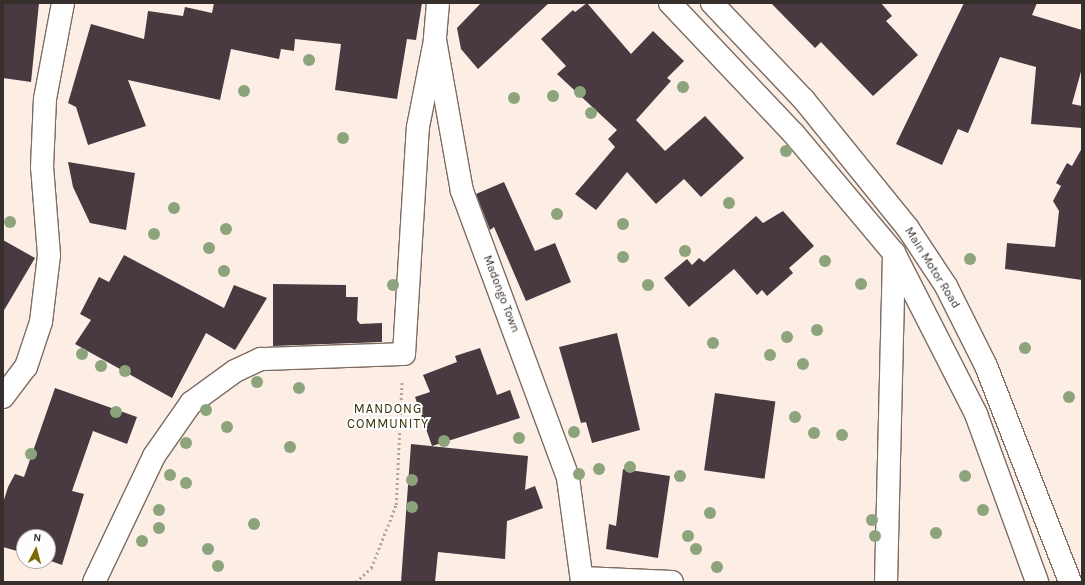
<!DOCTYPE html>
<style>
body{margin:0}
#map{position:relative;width:1085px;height:585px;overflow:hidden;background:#fcede5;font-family:Karla,sans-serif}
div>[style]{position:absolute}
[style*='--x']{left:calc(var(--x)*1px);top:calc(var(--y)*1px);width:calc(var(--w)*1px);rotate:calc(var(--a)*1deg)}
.building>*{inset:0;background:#493a41;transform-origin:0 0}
.path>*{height:2.5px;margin-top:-1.25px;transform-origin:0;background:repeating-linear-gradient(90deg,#b0a49e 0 2px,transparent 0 5px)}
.roads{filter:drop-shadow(1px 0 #7c6c62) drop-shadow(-1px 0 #7c6c62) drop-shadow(0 1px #7c6c62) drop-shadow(0 -1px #7c6c62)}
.minor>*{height:22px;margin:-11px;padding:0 11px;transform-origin:11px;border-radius:11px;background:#fff}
.major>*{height:22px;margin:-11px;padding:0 11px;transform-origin:11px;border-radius:11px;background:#fff}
.trees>*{width:12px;height:12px;margin:-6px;border-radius:50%;background:#8ca37c}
span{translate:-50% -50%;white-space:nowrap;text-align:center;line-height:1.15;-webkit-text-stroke:4px #fefefe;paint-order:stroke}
.street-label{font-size:12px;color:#362f2b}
.neighbourhood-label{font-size:13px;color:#383105;letter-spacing:1px}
.frame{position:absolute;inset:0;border:4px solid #362f2b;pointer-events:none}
.north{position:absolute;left:16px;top:529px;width:40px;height:40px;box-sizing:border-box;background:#fefefe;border:1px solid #aeabaa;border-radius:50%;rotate:6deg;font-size:11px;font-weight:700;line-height:16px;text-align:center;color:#362f2b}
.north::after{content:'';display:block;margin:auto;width:14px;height:18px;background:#7a6a02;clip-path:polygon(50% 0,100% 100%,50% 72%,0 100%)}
</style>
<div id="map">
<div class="building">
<div style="clip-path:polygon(3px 3px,39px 3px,31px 82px,3px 78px)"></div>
<div style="clip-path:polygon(214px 3px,422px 3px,416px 40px,407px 39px,397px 99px,335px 90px,341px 44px,295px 39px,294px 51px,281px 49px,279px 59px,231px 49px,220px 100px,128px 80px,146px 126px,88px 145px,76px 107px,68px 103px,91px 24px,144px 39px,148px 11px,183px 16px,185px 7px,212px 13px)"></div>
<div style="clip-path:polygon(481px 3px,549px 3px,478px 69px,461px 49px,457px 28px)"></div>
<div style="clip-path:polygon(587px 3px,631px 54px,653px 31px,684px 61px,667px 78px,671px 81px,636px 120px,665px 151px,705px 116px,744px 158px,701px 197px,684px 179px,656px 204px,627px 172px,596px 210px,575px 194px,615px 147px,608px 139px,617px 130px,557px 74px,566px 66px,541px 39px,573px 10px,575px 12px)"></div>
<div style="clip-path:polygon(771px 3px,881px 3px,892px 16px,886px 21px,918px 55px,873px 96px,821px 42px,815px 48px)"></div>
<div style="clip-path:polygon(964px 3px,1037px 3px,1032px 15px,1082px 30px,1082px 68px,1072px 104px,1082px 106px,1082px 128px,1031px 124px,1036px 67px,1000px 57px,968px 133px,958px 129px,942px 165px,896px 144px)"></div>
<div style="clip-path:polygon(1082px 148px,1082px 280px,1005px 269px,1007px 243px,1055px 247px,1059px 211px,1053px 201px,1061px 186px,1056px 183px,1067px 163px,1072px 166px)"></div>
<div style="clip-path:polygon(68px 162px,135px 173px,126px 230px,90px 223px,73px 187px)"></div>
<div style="clip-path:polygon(504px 182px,535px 251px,555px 243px,571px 282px,526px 301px,494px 227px,490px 230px,476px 194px)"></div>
<div style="clip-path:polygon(783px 211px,814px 246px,789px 268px,793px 273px,767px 296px,762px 290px,757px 295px,734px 269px,689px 307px,664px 278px,687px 259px,692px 265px,699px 258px,704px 262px,756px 216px,763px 223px)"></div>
<div style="clip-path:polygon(3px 240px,35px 258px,3px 312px)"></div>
<div style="clip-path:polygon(124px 255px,224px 308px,234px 285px,267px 298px,235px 350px,206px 333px,172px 398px,75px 344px,91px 320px,80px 314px,99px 277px,109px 282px)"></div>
<div style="clip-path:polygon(273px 284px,346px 285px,346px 297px,358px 297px,357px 320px,360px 324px,382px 323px,382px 342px,273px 346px)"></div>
<div style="clip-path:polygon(617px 333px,640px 430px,592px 443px,586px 422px,581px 423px,559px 347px)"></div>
<div style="clip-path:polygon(480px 348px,497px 395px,510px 390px,520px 418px,432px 446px,415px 397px,430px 392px,423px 375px,457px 362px,455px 356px)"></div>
<div style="clip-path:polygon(55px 388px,137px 417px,127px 444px,93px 431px,72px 491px,84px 494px,62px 565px,48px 560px,48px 537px,24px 537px,24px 553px,3px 547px,3px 503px,8px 487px,15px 474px,24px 477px)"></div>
<div style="left:715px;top:393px;width:61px;height:78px;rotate:8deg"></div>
<div style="clip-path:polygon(411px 444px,528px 456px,525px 490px,535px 486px,543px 508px,507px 521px,505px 559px,438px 552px,435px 582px,401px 582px)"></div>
<div style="clip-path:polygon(623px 469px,670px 476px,658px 558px,606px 549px,609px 524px,616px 526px)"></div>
</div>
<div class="path">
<div style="--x:356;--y:582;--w:21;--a:-43"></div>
<div style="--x:371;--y:568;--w:68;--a:-68.4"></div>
<div style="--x:396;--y:505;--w:125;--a:-87.3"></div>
</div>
<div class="roads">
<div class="minor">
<div style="--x:438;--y:3;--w:37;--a:95"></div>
<div style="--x:435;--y:40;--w:153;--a:79.9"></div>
<div style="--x:462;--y:191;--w:306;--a:69.7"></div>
<div style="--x:568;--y:478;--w:105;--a:82.3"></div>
<div style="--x:3;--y:397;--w:38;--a:-53"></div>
<div style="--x:26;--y:367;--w:47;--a:-71.6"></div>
<div style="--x:41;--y:322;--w:67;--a:-83.2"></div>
<div style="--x:49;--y:255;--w:88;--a:-94.5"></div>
<div style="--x:42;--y:167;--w:68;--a:-87.5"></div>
<div style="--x:45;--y:99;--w:98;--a:-79.4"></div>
<div style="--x:582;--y:578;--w:90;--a:2.5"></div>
<div style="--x:94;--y:582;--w:140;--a:-64.5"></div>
<div style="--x:154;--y:456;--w:65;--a:-55.1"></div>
<div style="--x:191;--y:403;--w:54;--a:-36"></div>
<div style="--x:235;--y:371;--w:29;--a:-25"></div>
<div style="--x:261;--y:359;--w:143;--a:-2"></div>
<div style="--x:404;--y:354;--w:227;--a:-86.5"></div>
<div style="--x:418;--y:127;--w:89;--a:-78.9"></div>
<div style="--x:886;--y:582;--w:329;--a:-88.6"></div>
</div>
<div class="major">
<div style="--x:670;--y:3;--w:180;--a:46.6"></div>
<div style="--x:794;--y:134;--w:155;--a:50"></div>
<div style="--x:894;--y:253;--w:181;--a:63"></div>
<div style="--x:976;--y:414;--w:179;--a:70"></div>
<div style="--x:712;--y:3;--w:134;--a:46.5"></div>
<div style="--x:804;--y:100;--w:164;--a:51"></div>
<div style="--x:907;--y:227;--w:71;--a:56.5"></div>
<div style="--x:946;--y:286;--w:89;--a:63.4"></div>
<div style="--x:986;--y:366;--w:232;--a:68.7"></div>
</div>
</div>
<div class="trees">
<div style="left:309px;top:60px"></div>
<div style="left:683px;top:87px"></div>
<div style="left:244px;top:91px"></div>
<div style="left:580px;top:92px"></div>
<div style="left:553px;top:96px"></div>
<div style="left:514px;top:98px"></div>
<div style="left:591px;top:113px"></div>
<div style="left:343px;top:138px"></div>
<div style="left:786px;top:151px"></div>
<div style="left:729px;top:203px"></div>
<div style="left:174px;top:208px"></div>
<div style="left:557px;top:214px"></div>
<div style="left:10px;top:222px"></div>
<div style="left:623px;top:224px"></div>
<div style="left:226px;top:229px"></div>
<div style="left:154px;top:234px"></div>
<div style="left:209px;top:248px"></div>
<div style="left:685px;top:251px"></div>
<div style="left:623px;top:257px"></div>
<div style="left:970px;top:259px"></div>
<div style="left:825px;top:261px"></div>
<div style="left:224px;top:271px"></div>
<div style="left:861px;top:284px"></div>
<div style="left:393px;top:285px"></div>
<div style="left:648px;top:285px"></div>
<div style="left:817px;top:330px"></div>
<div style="left:787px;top:337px"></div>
<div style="left:713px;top:343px"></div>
<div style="left:1025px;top:348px"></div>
<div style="left:82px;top:354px"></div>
<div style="left:770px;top:355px"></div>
<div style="left:803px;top:364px"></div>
<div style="left:101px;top:366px"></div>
<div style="left:125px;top:371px"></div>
<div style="left:257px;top:382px"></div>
<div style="left:299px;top:388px"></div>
<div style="left:1069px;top:397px"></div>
<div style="left:206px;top:410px"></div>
<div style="left:116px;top:412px"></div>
<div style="left:795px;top:417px"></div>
<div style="left:227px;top:427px"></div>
<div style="left:574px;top:432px"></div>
<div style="left:814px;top:433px"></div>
<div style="left:842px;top:435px"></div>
<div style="left:519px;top:438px"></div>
<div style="left:444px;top:441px"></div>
<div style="left:186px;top:443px"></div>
<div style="left:290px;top:447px"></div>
<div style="left:31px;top:454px"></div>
<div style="left:630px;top:467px"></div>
<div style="left:599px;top:469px"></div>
<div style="left:579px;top:474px"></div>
<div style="left:170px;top:475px"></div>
<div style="left:680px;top:476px"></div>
<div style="left:965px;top:476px"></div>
<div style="left:412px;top:480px"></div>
<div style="left:186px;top:483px"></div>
<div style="left:412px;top:507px"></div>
<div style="left:159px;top:510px"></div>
<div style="left:983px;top:510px"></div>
<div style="left:710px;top:513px"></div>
<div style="left:872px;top:520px"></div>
<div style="left:254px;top:524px"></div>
<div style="left:159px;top:528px"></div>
<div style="left:936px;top:533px"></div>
<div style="left:688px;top:536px"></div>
<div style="left:875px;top:536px"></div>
<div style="left:142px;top:541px"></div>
<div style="left:208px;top:549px"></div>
<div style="left:696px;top:549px"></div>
<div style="left:218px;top:566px"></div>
<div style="left:717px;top:567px"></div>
</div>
<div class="street-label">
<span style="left:932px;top:268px;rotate:58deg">Main Motor Road</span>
<span style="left:501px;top:294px;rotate:69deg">Madongo Town</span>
</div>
<div class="neighbourhood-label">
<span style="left:388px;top:417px">MANDONG<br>COMMUNITY</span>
</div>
<div class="frame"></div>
<div class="north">N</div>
</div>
